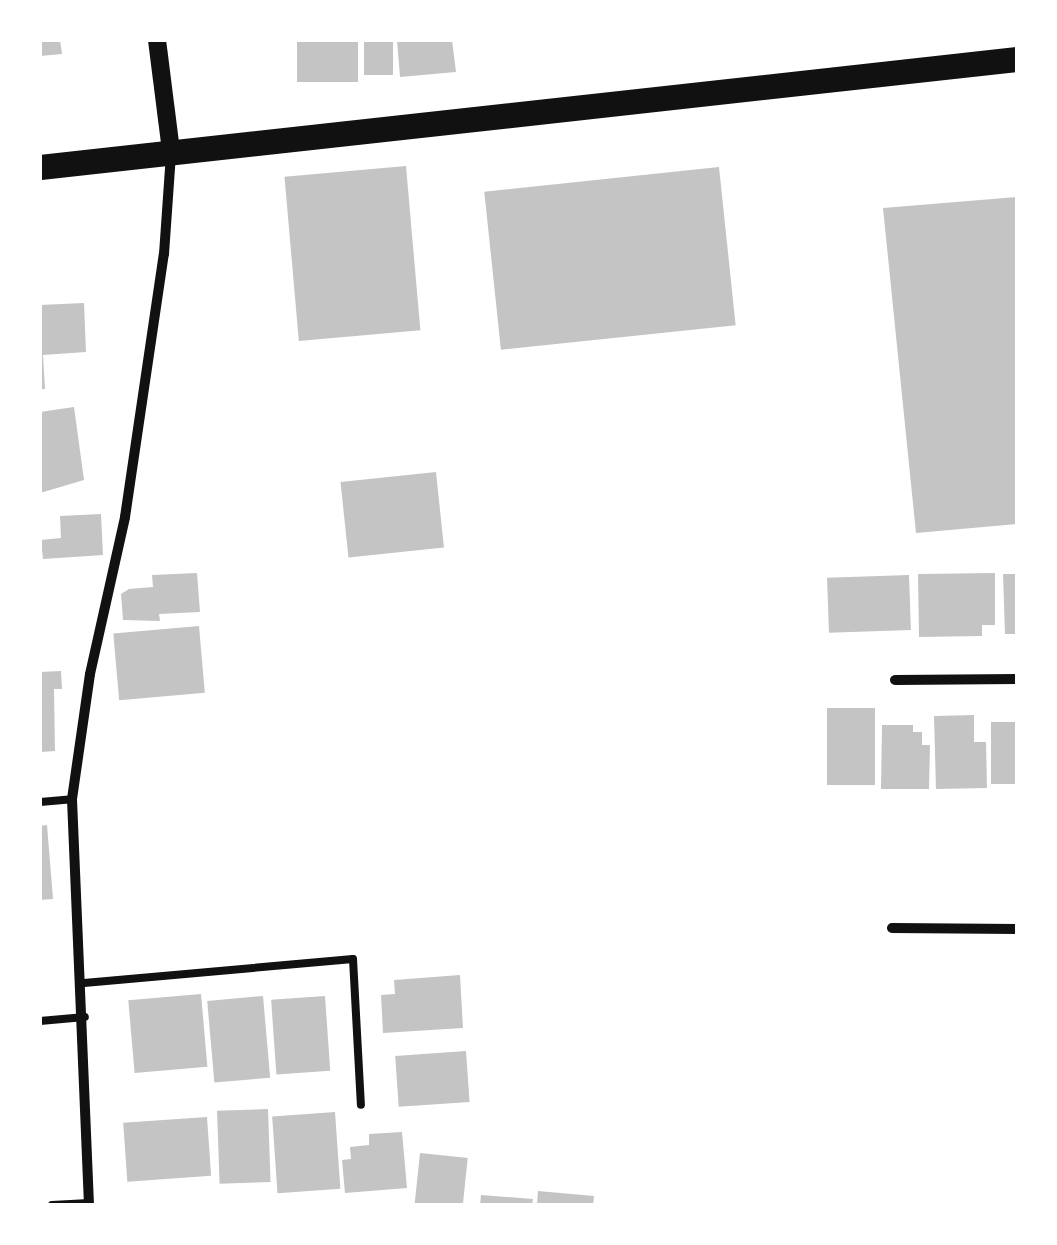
<!DOCTYPE html>
<style>
body{margin:0}
#map{position:relative;width:1057px;height:1245px;overflow:hidden;background:#fff;font-family:Jost,sans-serif}
div>[style]{position:absolute}
[style*='--x']{left:calc(var(--x)*1px);top:calc(var(--y)*1px);width:calc(var(--w)*1px);rotate:calc(var(--a)*1deg)}
.building>*{inset:0;background:#c4c4c4;transform-origin:0 0}
.service>*{height:8px;margin:-4px;padding:0 4px;transform-origin:4px;border-radius:4px;background:#111}
.minor>*{height:10px;margin:-5px;padding:0 5px;transform-origin:5px;border-radius:5px;background:#111}
.tertiary>*{height:18px;margin:-9px;padding:0 9px;transform-origin:9px;border-radius:9px;background:#111}
.primary>*{height:25px;margin:-12.5px;padding:0 12.5px;transform-origin:12.5px;border-radius:12.5px;background:#111}
span{translate:-50% -50%;white-space:nowrap;text-align:center;line-height:1.15;-webkit-text-stroke:8px #fff;paint-order:stroke}
.frame{position:absolute;inset:0;border:42px solid #fff;pointer-events:none}
</style>
<div id="map">
<div class="building">
<div style="clip-path:polygon(40px 40px,60px 40px,62px 54px,40px 56px)"></div>
<div style="left:297px;top:40px;width:61px;height:42px"></div>
<div style="left:364px;top:40px;width:29px;height:35px"></div>
<div style="clip-path:polygon(397px 40px,452px 40px,456px 72px,400px 77px)"></div>
<div style="left:406px;top:166px;width:165px;height:122px;rotate:85deg"></div>
<div style="left:719px;top:167px;width:159px;height:236px;rotate:84deg"></div>
<div style="clip-path:polygon(1017px 197px,1017px 524px,916px 533px,883px 208px)"></div>
<div style="clip-path:polygon(84px 303px,86px 352px,43px 355px,45px 389px,40px 389px,40px 305px)"></div>
<div style="clip-path:polygon(74px 407px,84px 480px,40px 493px,40px 412px)"></div>
<div style="left:436px;top:472px;width:76px;height:96px;rotate:84deg"></div>
<div style="clip-path:polygon(101px 514px,103px 555px,43px 559px,41px 540px,61px 538px,60px 516px)"></div>
<div style="clip-path:polygon(197px 573px,200px 612px,159px 614px,160px 621px,123px 620px,121px 594px,129px 589px,153px 587px,152px 575px)"></div>
<div style="clip-path:polygon(995px 573px,995px 625px,982px 625px,982px 636px,919px 637px,918px 574px)"></div>
<div style="clip-path:polygon(1003px 574px,1017px 574px,1017px 634px,1005px 634px)"></div>
<div style="left:909px;top:575px;width:55px;height:82px;rotate:88deg"></div>
<div style="left:199px;top:626px;width:67px;height:86px;rotate:85deg"></div>
<div style="clip-path:polygon(61px 671px,62px 689px,54px 689px,55px 751px,40px 752px,40px 672px)"></div>
<div style="left:827px;top:708px;width:48px;height:77px"></div>
<div style="clip-path:polygon(974px 715px,974px 742px,986px 742px,987px 788px,936px 789px,934px 716px)"></div>
<div style="left:1017px;top:722px;width:62px;height:26px;rotate:90deg"></div>
<div style="clip-path:polygon(882px 725px,913px 725px,913px 732px,922px 732px,922px 745px,930px 745px,929px 789px,881px 789px)"></div>
<div style="clip-path:polygon(47px 825px,53px 899px,40px 900px,40px 826px)"></div>
<div style="clip-path:polygon(460px 975px,463px 1028px,383px 1033px,381px 995px,395px 994px,394px 980px)"></div>
<div style="left:201px;top:994px;width:73px;height:73px;rotate:85deg"></div>
<div style="left:263px;top:996px;width:82px;height:56px;rotate:85deg"></div>
<div style="left:325px;top:996px;width:75px;height:54px;rotate:86deg"></div>
<div style="left:466px;top:1051px;width:51px;height:71px;rotate:86deg"></div>
<div style="left:268px;top:1109px;width:73px;height:51px;rotate:88deg"></div>
<div style="left:335px;top:1112px;width:77px;height:63px;rotate:86deg"></div>
<div style="left:207px;top:1117px;width:59px;height:84px;rotate:86deg"></div>
<div style="clip-path:polygon(402px 1132px,407px 1188px,345px 1193px,342px 1160px,351px 1159px,350px 1147px,369px 1145px,369px 1134px)"></div>
<div style="left:420px;top:1153px;width:48px;height:52px;rotate:6deg"></div>
<div style="clip-path:polygon(538px 1191px,594px 1196px,593px 1205px,537px 1205px)"></div>
<div style="clip-path:polygon(481px 1195px,533px 1199px,532px 1205px,480px 1205px)"></div>
</div>
<div class="service">
<div style="--x:40;--y:802;--w:32;--a:-5"></div>
<div style="--x:84;--y:983;--w:270;--a:-5.1"></div>
<div style="--x:353;--y:959;--w:146;--a:86.9"></div>
<div style="--x:40;--y:1021;--w:45;--a:-5.1"></div>
<div style="--x:52;--y:1205;--w:37;--a:-3"></div>
</div>
<div class="minor">
<div style="--x:895;--y:680;--w:122;--a:-0.5"></div>
<div style="--x:892;--y:928;--w:125;--a:0.5"></div>
<div style="--x:89;--y:1205;--w:406;--a:-92.4"></div>
<div style="--x:72;--y:799;--w:126;--a:-81.8"></div>
<div style="--x:90;--y:674;--w:161;--a:-77.4"></div>
<div style="--x:125;--y:517;--w:266;--a:-81.6"></div>
<div style="--x:164;--y:254;--w:99;--a:-86"></div>
</div>
<div class="tertiary">
<div style="--x:157;--y:40;--w:112;--a:82.8"></div>
</div>
<div class="primary">
<div style="--x:40;--y:167;--w:983;--a:-6.31"></div>
</div>
<div class="frame"></div>
</div>
